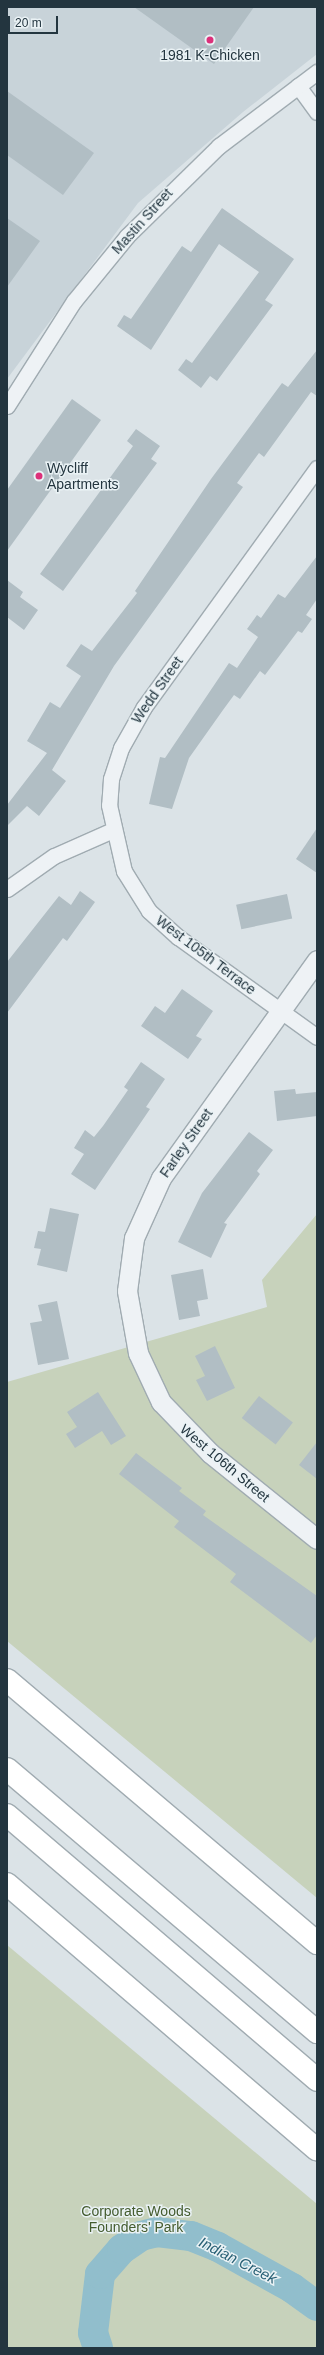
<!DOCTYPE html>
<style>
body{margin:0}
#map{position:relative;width:324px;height:2355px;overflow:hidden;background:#dbe3e7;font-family:Arial,sans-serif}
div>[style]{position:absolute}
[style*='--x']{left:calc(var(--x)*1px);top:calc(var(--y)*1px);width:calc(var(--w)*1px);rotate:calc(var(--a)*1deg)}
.built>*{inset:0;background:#c8d3d9}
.green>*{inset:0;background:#c7d2bb}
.river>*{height:30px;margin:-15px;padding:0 15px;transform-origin:15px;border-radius:15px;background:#91becc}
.building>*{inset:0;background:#b1bec4;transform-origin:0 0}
.roads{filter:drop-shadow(1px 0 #a0abb1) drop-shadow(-1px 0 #a0abb1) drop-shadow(0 1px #a0abb1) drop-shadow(0 -1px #a0abb1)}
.minor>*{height:15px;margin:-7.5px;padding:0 7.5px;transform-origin:7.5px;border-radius:7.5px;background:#eef2f5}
.tertiary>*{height:19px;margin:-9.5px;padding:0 9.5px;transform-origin:9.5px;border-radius:9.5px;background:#eef2f5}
.motorway>*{height:22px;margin:-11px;padding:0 11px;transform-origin:11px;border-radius:11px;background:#fff}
.dots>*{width:11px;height:11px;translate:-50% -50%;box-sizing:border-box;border:2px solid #eaf2f5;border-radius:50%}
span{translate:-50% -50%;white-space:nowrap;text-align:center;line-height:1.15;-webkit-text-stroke:3px #eaf2f5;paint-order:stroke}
.poi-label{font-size:14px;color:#23353f}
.left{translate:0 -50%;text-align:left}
.street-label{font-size:14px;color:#23353f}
.park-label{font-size:14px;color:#445c2f}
.water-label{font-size:15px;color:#2a6176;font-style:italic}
.frame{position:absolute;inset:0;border:8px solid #23353f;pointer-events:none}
.scale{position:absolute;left:8px;top:16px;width:50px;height:18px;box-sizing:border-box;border:2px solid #23353f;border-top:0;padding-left:5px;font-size:12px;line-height:14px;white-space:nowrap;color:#23353f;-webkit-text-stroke:3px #eaf2f5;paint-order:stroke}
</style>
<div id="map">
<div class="built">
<div style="clip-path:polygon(7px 7px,317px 7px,317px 54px,243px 112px,138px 203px,7px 379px)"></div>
</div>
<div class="green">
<div style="clip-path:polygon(317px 1214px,317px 1898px,7px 1641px,7px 1382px,267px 1307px,262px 1280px)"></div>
<div style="clip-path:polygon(7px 1945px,317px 2204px,317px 2348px,7px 2348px)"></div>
</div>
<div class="river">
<div style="--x:98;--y:2348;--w:16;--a:-108"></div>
<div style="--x:93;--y:2333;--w:59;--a:-83.2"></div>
<div style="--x:100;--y:2274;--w:33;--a:-49"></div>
<div style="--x:122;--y:2249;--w:23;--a:-34"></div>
<div style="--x:141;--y:2236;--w:16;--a:-14"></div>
<div style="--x:157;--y:2232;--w:34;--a:7"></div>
<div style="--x:191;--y:2236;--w:29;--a:22"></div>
<div style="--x:218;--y:2247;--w:85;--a:29"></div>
<div style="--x:292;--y:2288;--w:31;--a:36"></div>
</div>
<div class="building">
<div style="clip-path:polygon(134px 7px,254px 7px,214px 64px)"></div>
<div style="clip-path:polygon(7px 91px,94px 153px,63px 195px,7px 155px)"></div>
<div style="clip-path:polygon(222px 208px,294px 259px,265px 300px,273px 305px,217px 381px,210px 376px,201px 388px,178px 370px,186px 359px,192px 363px,259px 272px,219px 244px,151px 350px,117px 326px,124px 315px,131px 319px,182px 246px,191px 252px)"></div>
<div style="clip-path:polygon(7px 218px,40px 241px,7px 287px)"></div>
<div style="clip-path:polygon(317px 350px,317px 396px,311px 392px,264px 457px,259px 453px,237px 483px,243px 487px,114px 666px,52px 770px,66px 781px,39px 816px,27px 806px,7px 826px,7px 805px,47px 753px,27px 741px,50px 702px,60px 708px,81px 676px,66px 666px,81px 644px,92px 651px,137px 593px,135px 591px,211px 479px,282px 383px,288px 387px)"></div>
<div style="clip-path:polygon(72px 399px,101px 420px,7px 551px,7px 490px)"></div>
<div style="clip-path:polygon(136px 429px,160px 446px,151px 459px,157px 463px,63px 591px,40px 574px,133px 446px,127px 441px)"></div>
<div style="clip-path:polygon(317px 556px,317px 599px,306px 615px,312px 619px,302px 633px,298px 631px,265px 675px,260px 671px,240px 699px,234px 695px,223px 710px,189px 758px,172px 809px,149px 804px,160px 757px,165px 758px,229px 663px,237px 668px,258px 637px,247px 629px,257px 615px,261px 618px,278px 594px,285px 598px)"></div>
<div style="clip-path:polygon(7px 580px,23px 592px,20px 597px,38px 610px,24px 630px,7px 617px)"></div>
<div style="clip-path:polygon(317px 828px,317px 873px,296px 859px)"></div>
<div style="clip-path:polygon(80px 891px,95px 902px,67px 941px,63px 938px,7px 1013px,7px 962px,59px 896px,71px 905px)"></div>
<div style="left:287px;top:894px;width:25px;height:52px;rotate:78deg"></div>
<div style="clip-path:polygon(182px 989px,213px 1011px,196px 1036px,202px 1039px,188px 1059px,141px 1026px,155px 1006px,165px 1013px)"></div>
<div style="clip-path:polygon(141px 1062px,165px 1079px,146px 1107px,150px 1109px,95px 1190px,71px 1174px,84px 1154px,74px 1148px,85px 1130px,94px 1137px,103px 1126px,128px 1090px,124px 1087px)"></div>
<div style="clip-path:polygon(295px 1089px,296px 1094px,317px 1092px,317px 1116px,277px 1121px,274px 1091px)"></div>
<div style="clip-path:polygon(249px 1132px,273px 1150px,257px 1171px,260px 1174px,224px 1223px,227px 1224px,211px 1258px,178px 1242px,202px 1193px)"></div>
<div style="clip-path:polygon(50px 1208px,79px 1214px,67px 1272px,37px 1265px,41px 1249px,34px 1248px,38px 1231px,45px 1232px)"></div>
<div style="clip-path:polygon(203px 1269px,208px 1299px,197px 1301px,200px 1316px,179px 1320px,171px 1275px)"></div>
<div style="clip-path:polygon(57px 1301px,69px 1359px,38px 1365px,30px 1323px,42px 1321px,38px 1305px)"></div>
<div style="clip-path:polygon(215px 1346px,235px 1388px,207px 1401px,196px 1380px,205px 1376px,195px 1356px)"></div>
<div style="clip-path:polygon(98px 1392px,126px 1436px,111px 1445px,102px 1431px,75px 1448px,66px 1434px,77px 1427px,67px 1412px)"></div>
<div style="left:259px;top:1396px;width:43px;height:28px;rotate:38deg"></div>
<div style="clip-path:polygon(317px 1442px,317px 1479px,299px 1465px)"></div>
<div style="clip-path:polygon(136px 1453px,182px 1488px,179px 1491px,206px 1511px,203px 1515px,317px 1596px,317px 1635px,311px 1643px,230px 1582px,236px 1574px,174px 1527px,179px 1521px,119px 1474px)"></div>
</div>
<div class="roads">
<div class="minor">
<div style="--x:298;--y:86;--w:32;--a:54"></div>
<div style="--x:7;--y:406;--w:125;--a:-57.5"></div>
<div style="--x:74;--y:301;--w:84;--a:-50.8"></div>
<div style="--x:127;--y:236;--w:129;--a:-44.4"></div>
<div style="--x:219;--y:146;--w:123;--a:-37.1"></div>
<div style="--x:317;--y:468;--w:295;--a:125.9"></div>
<div style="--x:144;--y:707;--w:47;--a:119.3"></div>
<div style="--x:121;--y:748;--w:33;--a:108"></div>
<div style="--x:111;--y:779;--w:26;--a:94"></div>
<div style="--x:109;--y:805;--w:68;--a:77.2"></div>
<div style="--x:124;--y:871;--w:47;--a:58"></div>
<div style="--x:149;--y:911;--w:39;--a:42"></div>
<div style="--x:178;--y:937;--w:171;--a:35.7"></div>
<div style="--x:7;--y:889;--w:57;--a:-35.1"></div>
<div style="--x:54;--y:856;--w:64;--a:-23.8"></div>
</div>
<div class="tertiary">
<div style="--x:317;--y:960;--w:268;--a:125.6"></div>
<div style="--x:161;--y:1178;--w:66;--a:114.2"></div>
<div style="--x:134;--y:1238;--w:53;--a:97.5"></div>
<div style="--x:127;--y:1291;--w:63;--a:79.9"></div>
<div style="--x:138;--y:1353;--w:54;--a:64.9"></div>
<div style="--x:161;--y:1402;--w:71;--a:46.1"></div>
<div style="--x:210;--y:1453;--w:137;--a:38.8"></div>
</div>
<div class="motorway">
<div style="--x:7;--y:1680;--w:407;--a:40.3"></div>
<div style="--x:7;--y:1769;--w:407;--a:40.3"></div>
<div style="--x:7;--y:1815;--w:408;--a:40.5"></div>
<div style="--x:7;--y:1884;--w:408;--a:40.6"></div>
</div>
</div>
<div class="dots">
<div style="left:210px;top:40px;background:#dc307a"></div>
<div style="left:39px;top:476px;background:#dc307a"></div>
</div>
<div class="poi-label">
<span style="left:210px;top:55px">1981 K-Chicken</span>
<span class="left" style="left:47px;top:476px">Wycliff<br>Apartments</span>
</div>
<div class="street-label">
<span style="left:142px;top:221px;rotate:-48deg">Mastin Street</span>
<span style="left:157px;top:690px;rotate:-55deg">Wedd Street</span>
<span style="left:206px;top:955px;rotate:37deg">West 105th Terrace</span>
<span style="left:186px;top:1143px;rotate:-55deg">Farley Street</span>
<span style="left:225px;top:1463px;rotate:40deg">West 106th Street</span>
</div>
<div class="park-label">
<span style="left:136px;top:2219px">Corporate Woods<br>Founders' Park</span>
</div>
<div class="water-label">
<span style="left:238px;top:2260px;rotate:27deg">Indian Creek</span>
</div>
<div class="frame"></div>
<div class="scale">20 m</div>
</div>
